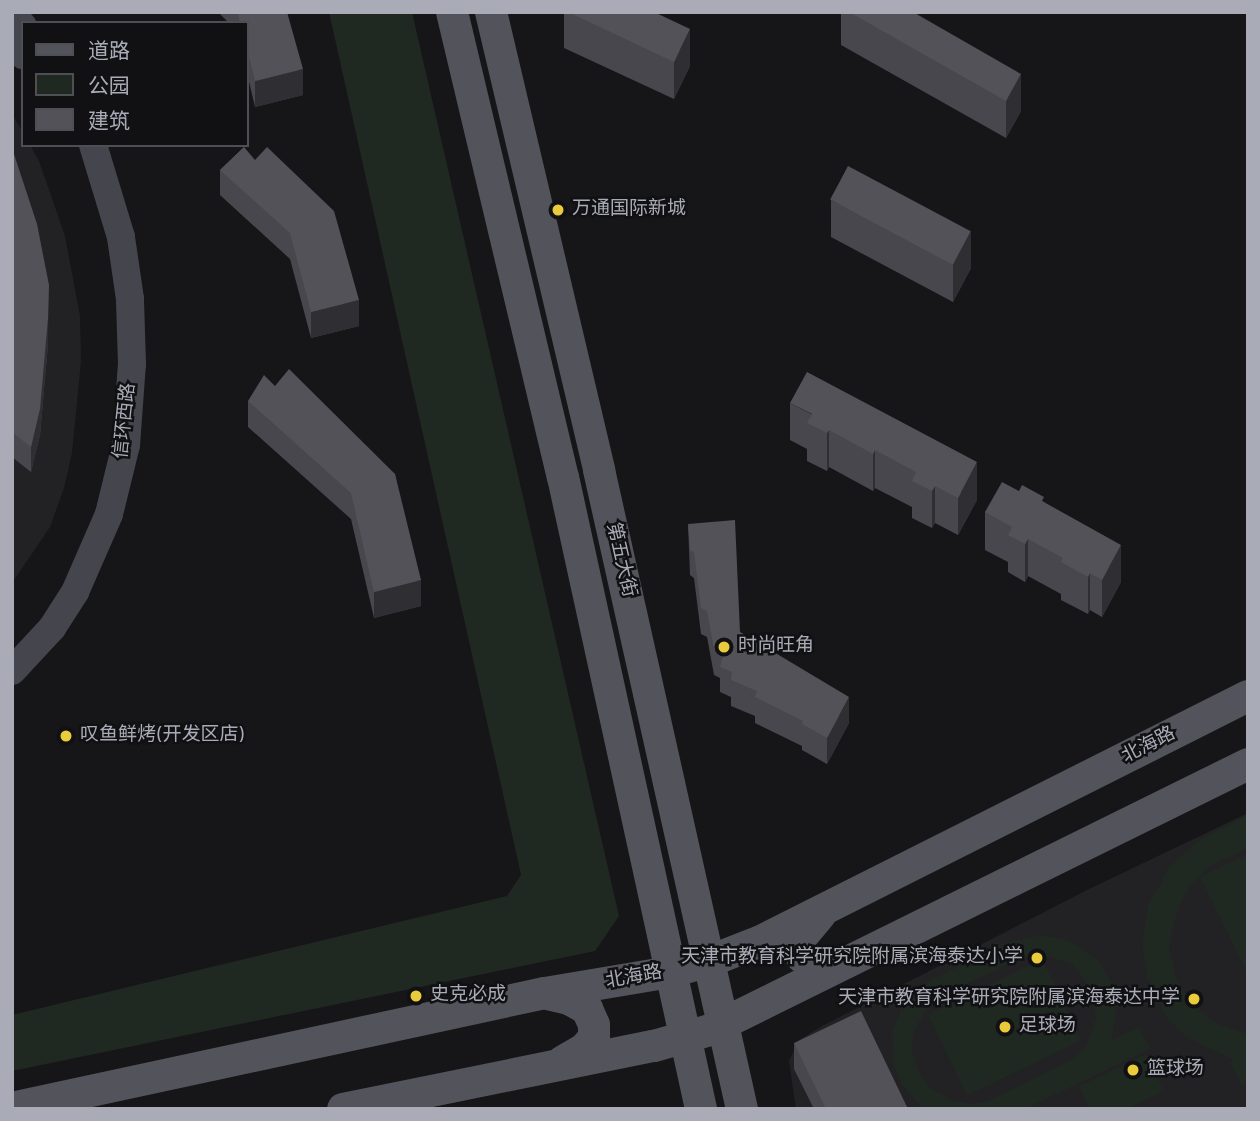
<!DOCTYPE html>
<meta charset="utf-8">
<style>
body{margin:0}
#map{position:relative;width:1260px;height:1121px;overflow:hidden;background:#161618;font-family:Overpass,"Noto Sans SC",sans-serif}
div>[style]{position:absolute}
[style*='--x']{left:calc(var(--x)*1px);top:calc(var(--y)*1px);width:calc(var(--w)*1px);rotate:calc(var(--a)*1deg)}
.built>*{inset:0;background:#222225}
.green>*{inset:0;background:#202822;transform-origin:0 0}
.secondary>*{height:28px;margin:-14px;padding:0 14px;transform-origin:14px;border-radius:14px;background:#45464d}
.primary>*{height:32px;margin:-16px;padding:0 16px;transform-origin:16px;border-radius:16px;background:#53545b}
.wall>*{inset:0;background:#47474d}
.shaded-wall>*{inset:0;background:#2f2f33}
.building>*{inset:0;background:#525258;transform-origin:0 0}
.dots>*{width:19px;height:19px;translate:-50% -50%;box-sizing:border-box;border:4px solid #111113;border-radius:50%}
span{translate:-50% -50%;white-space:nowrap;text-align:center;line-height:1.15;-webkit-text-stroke:5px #111113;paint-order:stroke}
.poi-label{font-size:19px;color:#a9abb7}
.left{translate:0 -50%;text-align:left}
.right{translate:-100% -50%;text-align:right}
.street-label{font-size:19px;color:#a9abb7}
.frame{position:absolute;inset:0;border:14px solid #a9abb7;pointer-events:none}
.legend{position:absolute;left:21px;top:21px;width:228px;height:126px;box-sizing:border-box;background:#111113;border:2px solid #4e4f55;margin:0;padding:9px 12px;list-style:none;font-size:21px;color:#a9abb7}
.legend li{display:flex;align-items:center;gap:14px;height:35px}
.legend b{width:35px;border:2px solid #4e4f55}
</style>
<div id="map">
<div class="built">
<div style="clip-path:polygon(12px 114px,23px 132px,23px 145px,30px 145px,39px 161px,65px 236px,80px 316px,81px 361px,72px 453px,64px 488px,50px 527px,12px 583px)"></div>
<div style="clip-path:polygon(1248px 813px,1248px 1109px,796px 1109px,789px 1061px,799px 1040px,822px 1026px,1087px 890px)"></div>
</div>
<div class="green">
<div style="clip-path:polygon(329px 12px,412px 12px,619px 916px,595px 951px,12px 1071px,12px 1015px,507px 896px,521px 875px)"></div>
<div style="clip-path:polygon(1248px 815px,1248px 848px,1212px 865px,1194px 881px,1179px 905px,1169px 945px,1176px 978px,1192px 1004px,1217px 1024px,1248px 1034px,1248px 1083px,1242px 1086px,1230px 1062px,1234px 1060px,1188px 1038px,1165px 1015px,1147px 977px,1142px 947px,1148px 906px,1169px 867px,1201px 839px)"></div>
<div style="clip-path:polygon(1248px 854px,1248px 975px,1200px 877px)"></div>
<div style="clip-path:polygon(evenodd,1042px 935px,1070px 941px,1099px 961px,1115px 990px,1116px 1011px,1112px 1040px,1139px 1027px,1150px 1049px,1025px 1109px,923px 1108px,902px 1085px,894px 1066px,892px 1033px,903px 1004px,920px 986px,1008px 942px,1042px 935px,1043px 955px,1072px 964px,1091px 989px,1096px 1019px,1085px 1048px,1070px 1061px,986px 1102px,970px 1104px,953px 1101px,929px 1087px,918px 1071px,912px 1052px,913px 1034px,925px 1011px,941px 996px,1017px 960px,1043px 955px)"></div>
<div style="left:1042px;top:959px;width:90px;height:127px;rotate:64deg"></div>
<div style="clip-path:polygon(1146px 1054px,1164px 1091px,1127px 1109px,1090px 1109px,1079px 1086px)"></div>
</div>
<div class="secondary">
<div style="--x:12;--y:13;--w:17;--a:50"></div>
<div style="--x:12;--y:40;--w:19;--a:54"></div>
<div style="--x:12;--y:671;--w:59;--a:-47.1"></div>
<div style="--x:52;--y:628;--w:43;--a:-57.4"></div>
<div style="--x:75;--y:592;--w:85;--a:-66.4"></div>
<div style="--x:109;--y:514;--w:71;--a:-76.2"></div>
<div style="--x:126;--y:445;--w:81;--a:-85.8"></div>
<div style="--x:132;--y:364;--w:65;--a:-91.8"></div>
<div style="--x:130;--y:299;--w:63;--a:-98.3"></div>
<div style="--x:121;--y:237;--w:96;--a:-106.9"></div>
</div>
<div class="primary">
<div style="--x:452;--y:12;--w:478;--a:76.6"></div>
<div style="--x:563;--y:477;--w:647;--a:77.68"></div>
<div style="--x:491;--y:12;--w:471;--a:76.7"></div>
<div style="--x:599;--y:470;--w:655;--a:77.39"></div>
<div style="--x:820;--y:915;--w:34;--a:130"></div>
<div style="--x:798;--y:941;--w:16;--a:76"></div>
<div style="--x:802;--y:957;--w:22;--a:24"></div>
<div style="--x:822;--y:966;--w:24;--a:-9"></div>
<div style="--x:547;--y:994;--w:23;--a:13"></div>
<div style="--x:569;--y:999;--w:21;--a:29"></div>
<div style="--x:587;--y:1009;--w:17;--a:66"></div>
<div style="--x:594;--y:1025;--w:13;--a:90"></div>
<div style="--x:594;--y:1038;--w:15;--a:132"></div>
<div style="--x:584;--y:1049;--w:24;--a:150"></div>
<div style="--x:12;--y:1108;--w:545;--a:-12.18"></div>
<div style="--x:545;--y:993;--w:127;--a:-9.5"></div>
<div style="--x:670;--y:972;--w:41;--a:-15.4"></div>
<div style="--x:710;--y:961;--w:55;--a:-21.4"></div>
<div style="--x:761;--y:941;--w:545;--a:-26.71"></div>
<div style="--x:343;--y:1109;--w:317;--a:-11.5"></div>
<div style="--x:654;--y:1046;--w:58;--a:-15.9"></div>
<div style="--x:710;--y:1030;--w:600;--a:-26.31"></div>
</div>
<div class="wall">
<div style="clip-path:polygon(218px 12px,287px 12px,303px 95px,255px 107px,247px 73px,247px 23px,229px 23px)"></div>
<div style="clip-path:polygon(564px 12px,654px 12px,690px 66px,674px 99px,564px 48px)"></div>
<div style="clip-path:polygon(841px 12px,913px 12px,1021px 111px,1006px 138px,841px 45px)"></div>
<div style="clip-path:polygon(244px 147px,359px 326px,311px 338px,290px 259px,220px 195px,220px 170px)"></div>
<div style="clip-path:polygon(12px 148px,48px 344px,40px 435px,31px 472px,12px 457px)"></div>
<div style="clip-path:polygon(831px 200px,971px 268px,953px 302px,831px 237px)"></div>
<div style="clip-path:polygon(275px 386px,395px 474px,421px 606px,374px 618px,351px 519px,248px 427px,248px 401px)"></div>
<div style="clip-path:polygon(790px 403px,977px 500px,958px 535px,935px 523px,932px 528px,912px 518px,912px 507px,875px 488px,873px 491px,829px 467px,827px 471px,807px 461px,807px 449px,790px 440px)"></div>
<div style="clip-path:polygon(1019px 491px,1044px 502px,1121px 582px,1102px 617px,1090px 610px,1088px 614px,1061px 600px,1061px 594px,1028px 576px,1025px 582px,1008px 572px,1008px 562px,985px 550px,985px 512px)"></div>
<div style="clip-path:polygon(688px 524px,740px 632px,849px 723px,827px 764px,802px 750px,802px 746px,755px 723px,755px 716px,731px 706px,731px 697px,720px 692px,720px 678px,714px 675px,707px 637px,701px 634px,694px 578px,690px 575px)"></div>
<div style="clip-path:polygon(794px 1043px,908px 1109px,814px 1109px,794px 1069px)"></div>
</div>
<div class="shaded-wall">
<div style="clip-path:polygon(690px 29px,690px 66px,674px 99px,674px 62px)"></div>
<div style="clip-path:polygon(303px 69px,303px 95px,255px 107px,255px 81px)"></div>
<div style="clip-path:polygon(1021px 74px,1021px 111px,1006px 138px,1006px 101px)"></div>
<div style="clip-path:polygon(971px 231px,971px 268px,953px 302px,953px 264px)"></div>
<div style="clip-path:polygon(49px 285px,48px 344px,40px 435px,31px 472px,31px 447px)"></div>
<div style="clip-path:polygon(359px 300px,359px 326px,311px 338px,311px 312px)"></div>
<div style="clip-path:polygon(829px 430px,829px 467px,827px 471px,827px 433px)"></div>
<div style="clip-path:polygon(875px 450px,875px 488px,873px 491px,873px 454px)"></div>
<div style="clip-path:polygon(977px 462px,977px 500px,958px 535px,958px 498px)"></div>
<div style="clip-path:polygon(935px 486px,935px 523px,932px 528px,932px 491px)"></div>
<div style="clip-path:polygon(1028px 539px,1028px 576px,1025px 582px,1025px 544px)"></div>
<div style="clip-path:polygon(1121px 545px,1121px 582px,1102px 617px,1102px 580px)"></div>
<div style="clip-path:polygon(1090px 573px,1090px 610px,1088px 614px,1088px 577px)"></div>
<div style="clip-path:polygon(421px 580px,421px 606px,374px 618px,374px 592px)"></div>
<div style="clip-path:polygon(849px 697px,849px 723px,827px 764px,827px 738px)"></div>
</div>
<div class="building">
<div style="clip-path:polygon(238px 12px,287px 12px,303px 69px,255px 81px,247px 48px,247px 23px,240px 23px)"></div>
<div style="clip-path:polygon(568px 12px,654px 12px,690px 29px,674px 62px)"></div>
<div style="clip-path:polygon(849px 12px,913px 12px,1021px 74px,1006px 101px)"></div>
<div style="clip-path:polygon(244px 147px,255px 160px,267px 147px,334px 211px,359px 300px,311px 312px,290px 233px,220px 170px)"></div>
<div style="clip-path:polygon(12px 148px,37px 224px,49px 285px,48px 318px,40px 409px,31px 447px,12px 432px)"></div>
<div style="left:848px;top:166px;width:139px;height:38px;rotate:28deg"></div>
<div style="clip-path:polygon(289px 369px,395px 474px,421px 580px,374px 592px,351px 493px,248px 401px,264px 375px,275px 386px)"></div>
<div style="clip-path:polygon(807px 372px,977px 462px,958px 498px,935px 486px,932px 491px,912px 481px,916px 472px,875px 450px,873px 454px,829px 430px,827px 433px,807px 423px,812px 414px,790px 403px)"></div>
<div style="clip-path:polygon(1002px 482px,1019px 491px,1022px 485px,1044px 497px,1042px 501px,1121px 545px,1102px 580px,1090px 573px,1088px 577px,1061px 562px,1063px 558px,1028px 539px,1025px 544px,1008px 535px,1012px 527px,985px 512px)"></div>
<div style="clip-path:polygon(735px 520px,740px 632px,849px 697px,827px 738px,802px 724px,803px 721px,755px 697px,757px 691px,731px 680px,732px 672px,720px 667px,724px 654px,714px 649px,707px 611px,701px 608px,694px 552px,690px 550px,688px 524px)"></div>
<div style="clip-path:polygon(861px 1011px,908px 1109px,826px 1109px,794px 1043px)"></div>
</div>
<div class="dots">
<div style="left:558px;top:210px;background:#eacb3c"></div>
<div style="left:724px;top:647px;background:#eacb3c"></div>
<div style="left:66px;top:736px;background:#eacb3c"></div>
<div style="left:1037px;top:958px;background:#eacb3c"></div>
<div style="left:416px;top:996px;background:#eacb3c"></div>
<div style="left:1194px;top:999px;background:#eacb3c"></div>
<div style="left:1005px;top:1027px;background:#eacb3c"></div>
<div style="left:1133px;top:1070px;background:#eacb3c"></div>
</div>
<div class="poi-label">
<span class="left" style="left:572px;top:210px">万通国际新城</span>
<span class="left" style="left:738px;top:647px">时尚旺角</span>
<span class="left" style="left:80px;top:736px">叹鱼鲜烤(开发区店)</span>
<span class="right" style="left:1023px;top:958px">天津市教育科学研究院附属滨海泰达小学</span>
<span class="left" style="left:430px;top:996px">史克必成</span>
<span class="right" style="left:1180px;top:999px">天津市教育科学研究院附属滨海泰达中学</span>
<span class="left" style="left:1019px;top:1027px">足球场</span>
<span class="left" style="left:1147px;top:1070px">篮球场</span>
</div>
<div class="street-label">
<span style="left:126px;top:421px;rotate:-84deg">信环西路</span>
<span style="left:620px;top:560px;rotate:77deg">第五大街</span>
<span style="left:1149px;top:746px;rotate:-27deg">北海路</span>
<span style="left:634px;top:978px;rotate:-10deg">北海路</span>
</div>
<div class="frame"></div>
<ul class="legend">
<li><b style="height:9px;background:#53545b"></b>道路</li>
<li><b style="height:19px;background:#202822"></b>公园</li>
<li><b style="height:19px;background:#525258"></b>建筑</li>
</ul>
</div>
